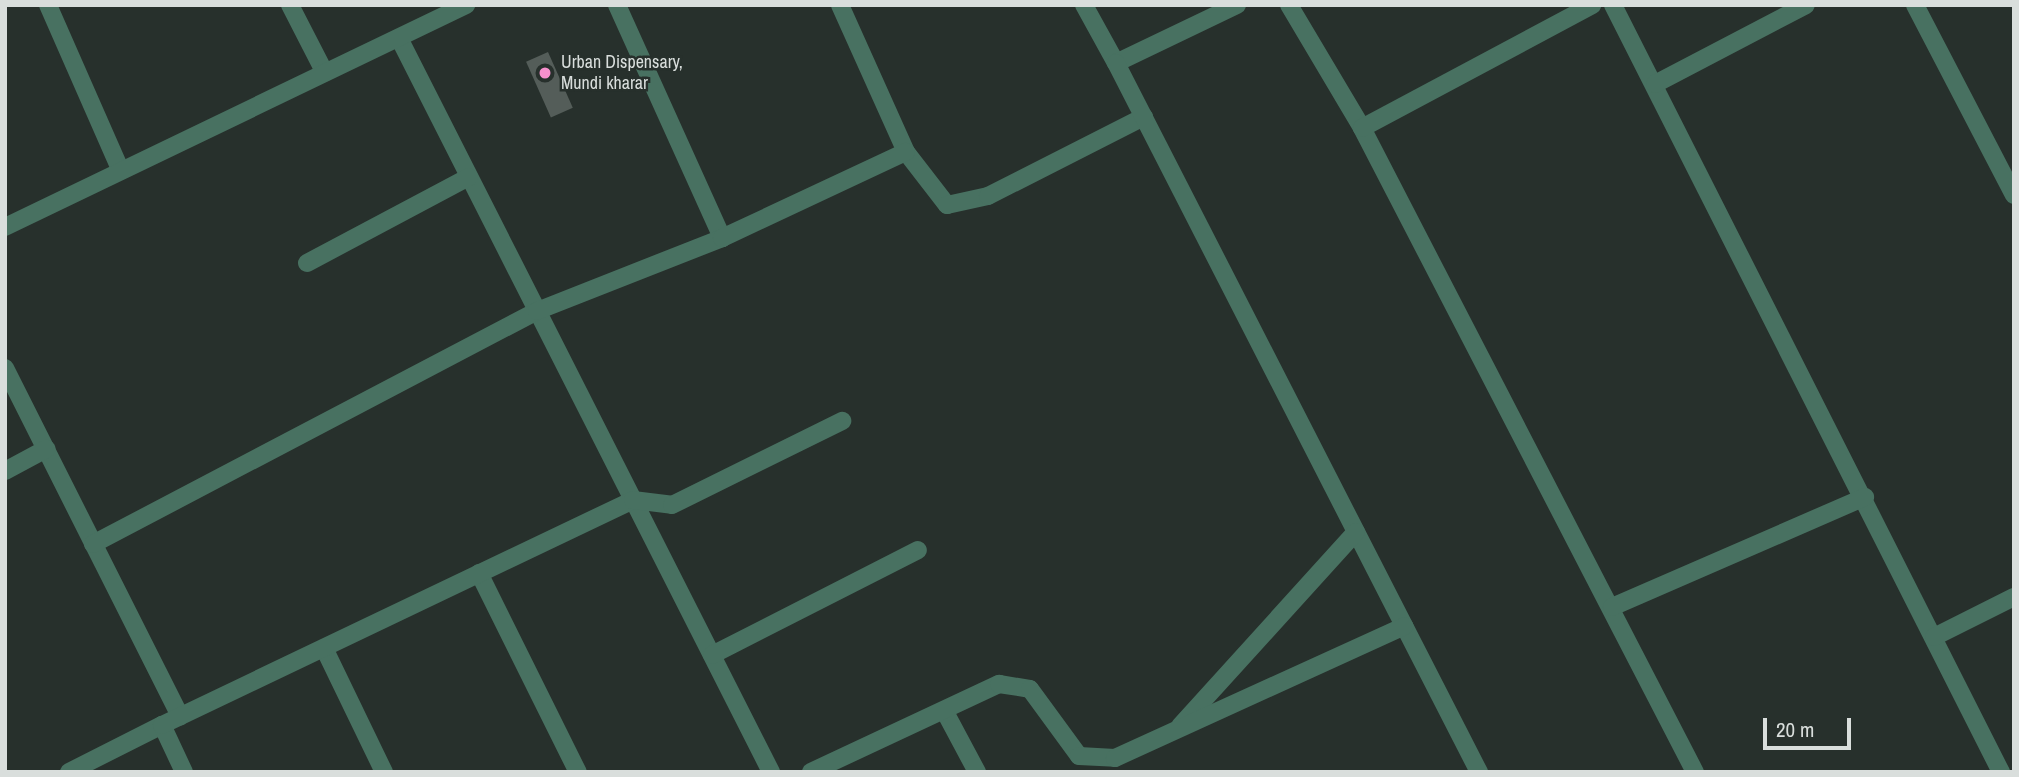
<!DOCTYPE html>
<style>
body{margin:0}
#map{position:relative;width:2019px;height:777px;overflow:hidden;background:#27302c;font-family:"Archivo Narrow",sans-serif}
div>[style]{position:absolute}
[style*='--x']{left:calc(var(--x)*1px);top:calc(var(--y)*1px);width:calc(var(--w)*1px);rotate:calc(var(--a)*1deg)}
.building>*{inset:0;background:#545d59;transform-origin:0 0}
.minor>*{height:18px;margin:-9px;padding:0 9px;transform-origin:9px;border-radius:9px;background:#487161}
.dots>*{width:19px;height:19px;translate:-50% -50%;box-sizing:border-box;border:4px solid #27302c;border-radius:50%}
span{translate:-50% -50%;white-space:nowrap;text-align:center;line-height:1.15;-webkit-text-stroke:5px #27302c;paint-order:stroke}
.poi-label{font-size:18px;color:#d9dedc}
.left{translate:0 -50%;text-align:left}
.frame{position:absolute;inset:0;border:7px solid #d9dedc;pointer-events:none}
.scale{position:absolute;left:1763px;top:718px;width:88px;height:32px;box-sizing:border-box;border:4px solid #d9dedc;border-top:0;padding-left:9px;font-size:21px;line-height:24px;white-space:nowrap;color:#d9dedc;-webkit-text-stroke:5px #27302c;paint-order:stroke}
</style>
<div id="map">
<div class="building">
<div style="left:548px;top:52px;width:61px;height:24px;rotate:66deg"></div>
</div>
<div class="minor">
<div style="--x:48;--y:5;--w:181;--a:66.3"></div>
<div style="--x:290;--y:5;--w:76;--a:62.8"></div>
<div style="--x:617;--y:5;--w:256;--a:65.7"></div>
<div style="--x:840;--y:5;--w:161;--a:65.8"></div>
<div style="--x:906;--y:152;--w:67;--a:52.3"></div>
<div style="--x:947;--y:205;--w:42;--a:-12.4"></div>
<div style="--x:988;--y:196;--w:175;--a:-26.9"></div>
<div style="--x:1084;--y:5;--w:66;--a:61.1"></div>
<div style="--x:1237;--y:5;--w:134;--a:154.4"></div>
<div style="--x:1116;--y:63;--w:797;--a:62.89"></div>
<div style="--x:1289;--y:5;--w:143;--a:59.3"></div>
<div style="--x:1362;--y:128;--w:725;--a:62.66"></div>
<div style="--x:1613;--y:5;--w:860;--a:63.17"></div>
<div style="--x:1915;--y:5;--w:214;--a:62.5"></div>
<div style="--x:399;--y:38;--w:823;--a:63.12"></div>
<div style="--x:1655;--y:84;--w:170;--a:-27.6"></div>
<div style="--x:1362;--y:128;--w:261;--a:-28.1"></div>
<div style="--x:5;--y:227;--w:512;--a:-25.71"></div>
<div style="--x:307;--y:263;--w:183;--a:-28"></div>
<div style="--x:5;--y:368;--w:390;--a:63.3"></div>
<div style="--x:5;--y:471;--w:47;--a:-28.2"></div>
<div style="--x:93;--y:544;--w:501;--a:-27.69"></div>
<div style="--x:537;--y:311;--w:199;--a:-21.5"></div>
<div style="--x:722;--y:238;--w:203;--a:-25.1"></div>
<div style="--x:479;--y:573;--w:222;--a:63.6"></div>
<div style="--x:1612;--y:607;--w:276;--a:-23.5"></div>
<div style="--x:1934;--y:637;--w:89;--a:-26.6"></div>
<div style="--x:324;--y:648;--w:138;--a:64.2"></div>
<div style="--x:712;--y:655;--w:231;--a:-27"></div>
<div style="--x:945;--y:712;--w:68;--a:61.9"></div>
<div style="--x:1180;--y:726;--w:262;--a:-47.8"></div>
<div style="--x:69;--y:772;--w:104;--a:-26.8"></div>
<div style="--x:184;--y:772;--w:52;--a:-115.1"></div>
<div style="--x:162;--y:725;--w:522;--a:-25.53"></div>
<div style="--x:633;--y:500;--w:39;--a:7"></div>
<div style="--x:672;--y:505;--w:190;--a:-26.3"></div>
<div style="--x:811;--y:772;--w:208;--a:-25.1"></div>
<div style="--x:999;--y:684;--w:31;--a:9"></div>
<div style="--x:1030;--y:689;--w:83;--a:53.8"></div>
<div style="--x:1079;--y:756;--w:36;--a:3"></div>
<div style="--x:1115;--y:758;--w:318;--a:-24.5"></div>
</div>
<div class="dots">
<div style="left:545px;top:73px;background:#f790cd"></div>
</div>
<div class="poi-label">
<span class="left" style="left:561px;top:73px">Urban Dispensary,<br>Mundi kharar</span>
</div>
<div class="frame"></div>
<div class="scale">20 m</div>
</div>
